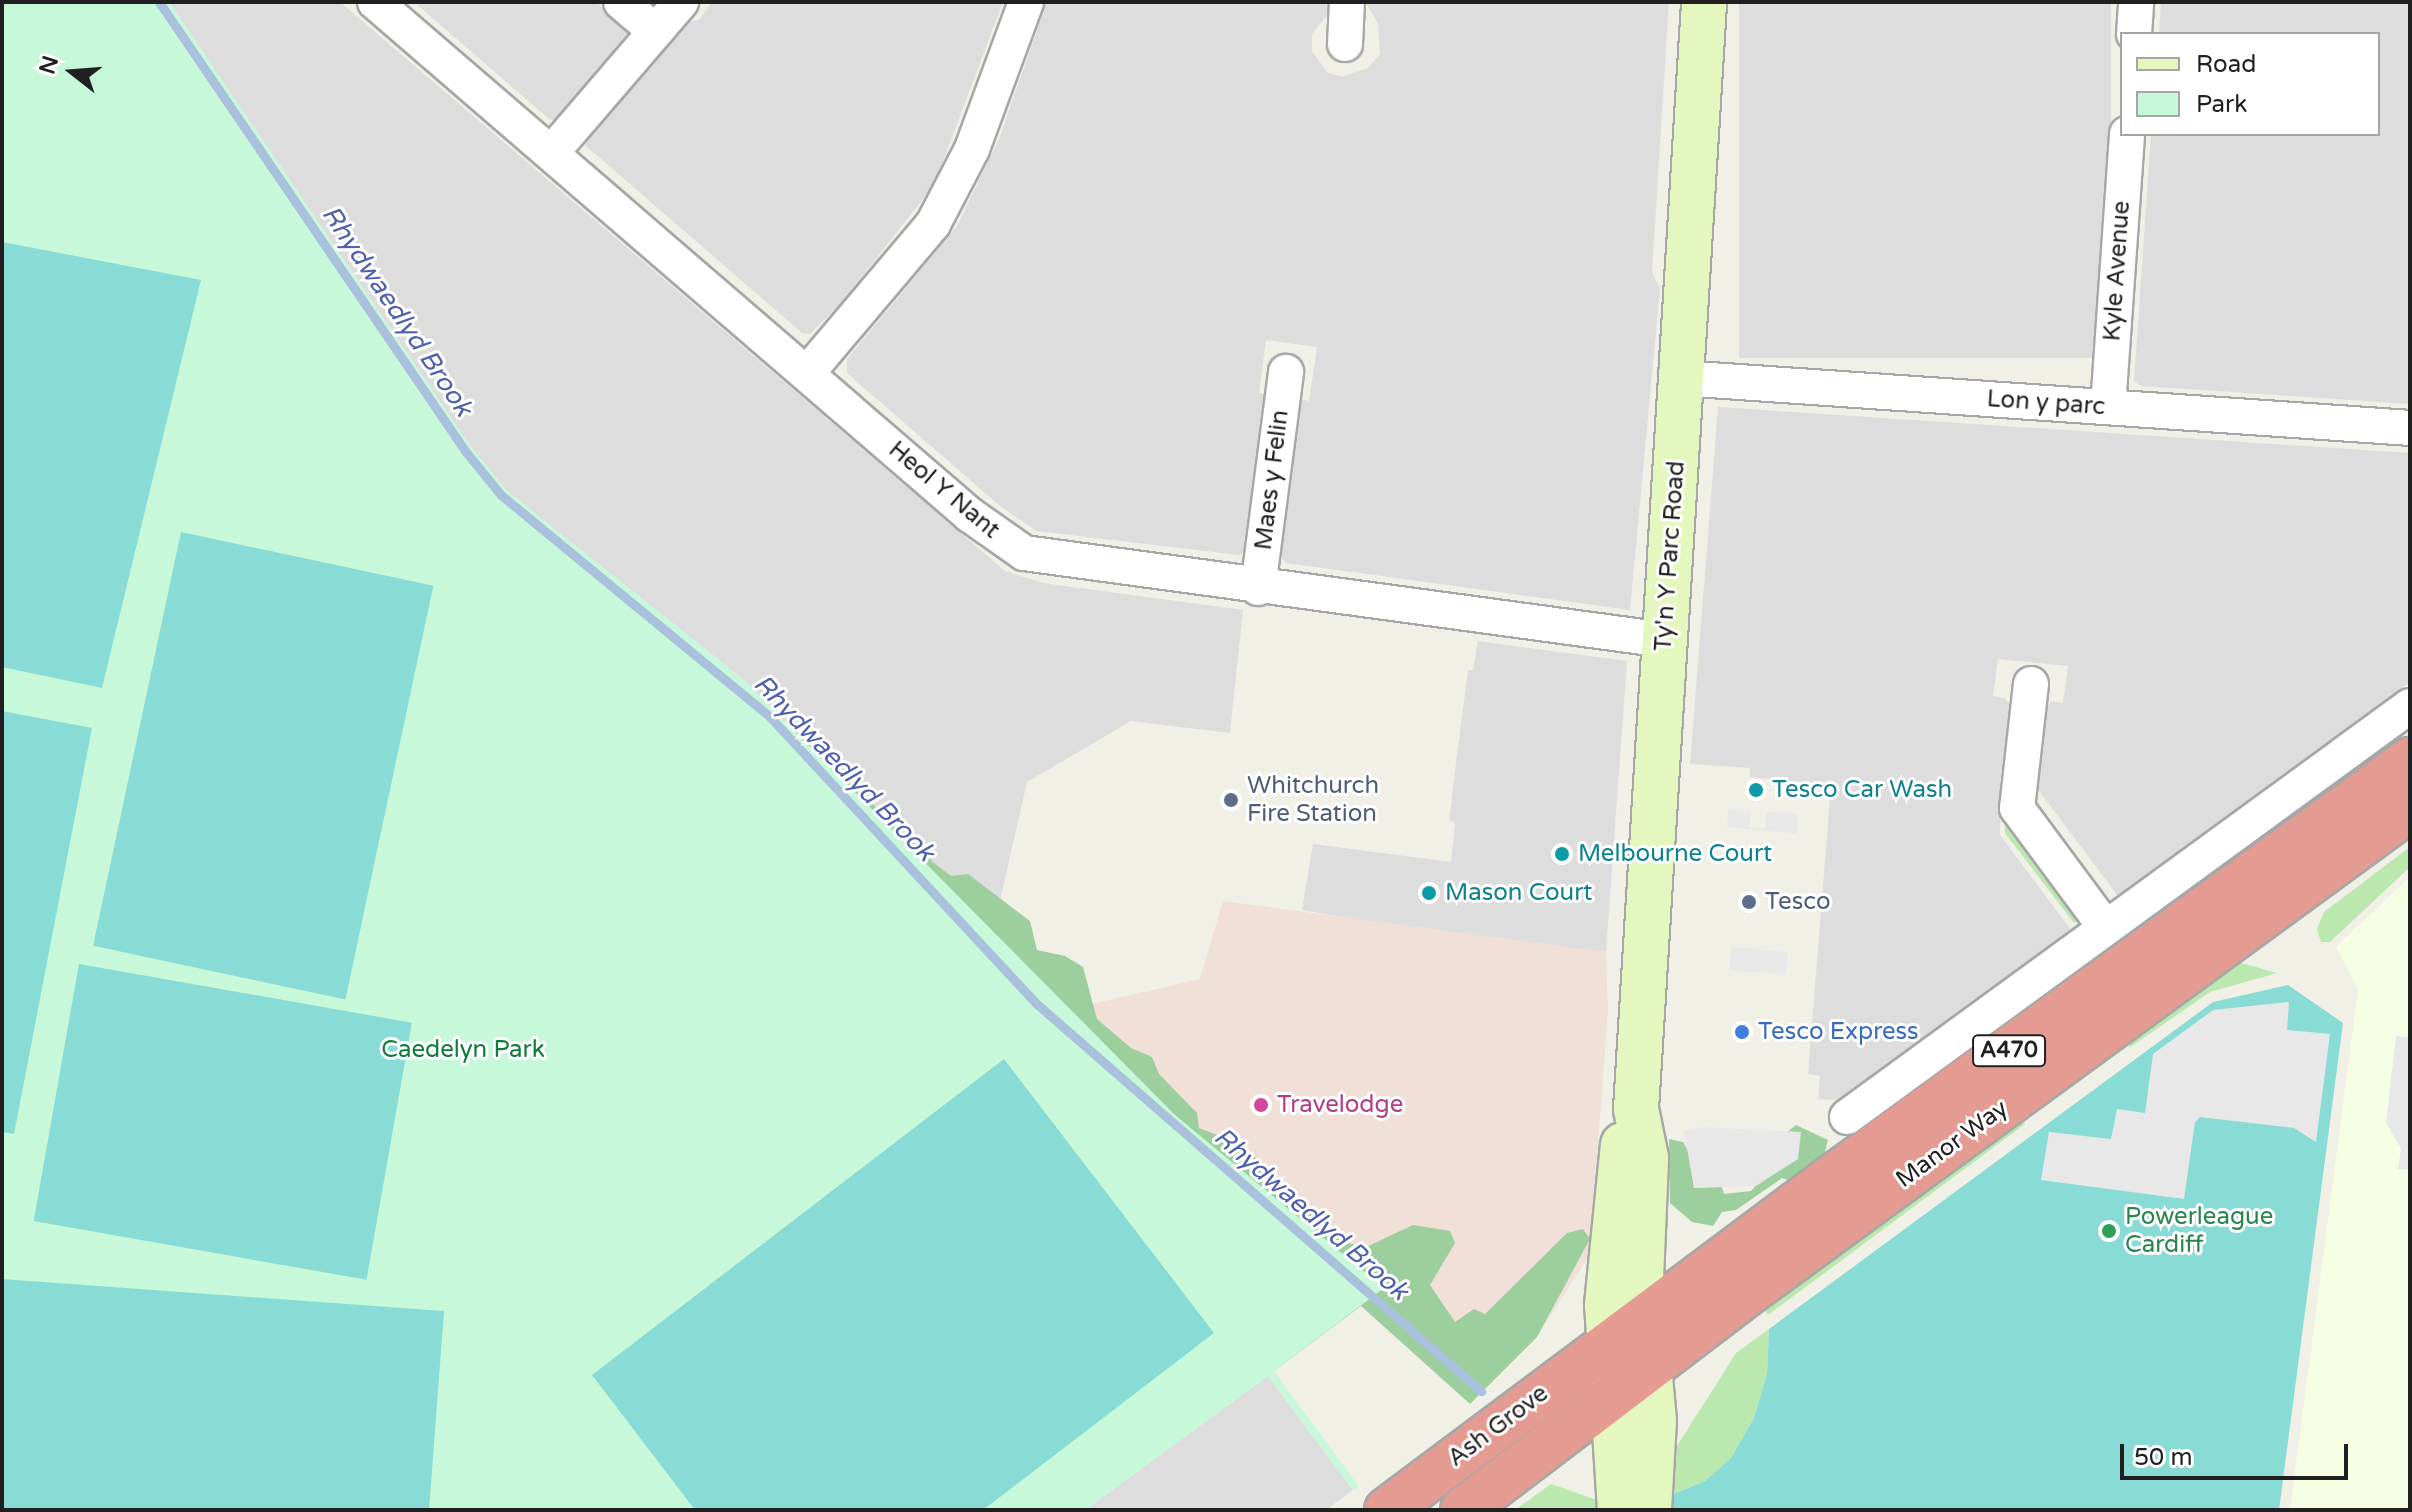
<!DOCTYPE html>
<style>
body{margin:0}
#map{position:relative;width:2412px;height:1512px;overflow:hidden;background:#f0f0e7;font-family:"Varela Round",sans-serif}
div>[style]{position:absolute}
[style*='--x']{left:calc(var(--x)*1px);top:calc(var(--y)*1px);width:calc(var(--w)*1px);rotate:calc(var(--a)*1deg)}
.residential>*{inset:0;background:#dedddd;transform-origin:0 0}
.commercial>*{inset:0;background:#f0e0d7}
.education>*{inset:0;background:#f5fee2}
.grass>*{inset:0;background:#bae8af}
.forest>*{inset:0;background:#9dce9e}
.park>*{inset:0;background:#c7f8da}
.pitch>*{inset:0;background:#88dcd5;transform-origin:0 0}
.parking>*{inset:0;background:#e8e8e8;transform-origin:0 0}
.stream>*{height:9px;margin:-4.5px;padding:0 4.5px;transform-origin:4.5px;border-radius:4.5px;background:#a9c1dc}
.roads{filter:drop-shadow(2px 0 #a7a7a7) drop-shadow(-2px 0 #a7a7a7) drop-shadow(0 2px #a7a7a7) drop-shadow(0 -2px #a7a7a7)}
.street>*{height:34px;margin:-17px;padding:0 17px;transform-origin:17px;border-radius:17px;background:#fff}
.secondary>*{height:44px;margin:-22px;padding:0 22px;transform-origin:22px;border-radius:22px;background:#e3f7be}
.highway>*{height:44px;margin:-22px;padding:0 22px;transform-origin:22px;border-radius:22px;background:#e49c92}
.dots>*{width:22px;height:22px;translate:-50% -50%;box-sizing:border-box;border:4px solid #fff;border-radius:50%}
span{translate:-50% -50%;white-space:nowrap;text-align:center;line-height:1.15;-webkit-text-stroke:6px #fff;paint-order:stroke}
.shield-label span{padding:2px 6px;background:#fff;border:2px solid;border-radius:6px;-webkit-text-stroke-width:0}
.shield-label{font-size:22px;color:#202020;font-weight:700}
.street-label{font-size:24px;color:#202020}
.service-label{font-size:24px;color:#4e5e75}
.left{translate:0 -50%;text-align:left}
.culture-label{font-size:24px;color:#0d838f}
.shop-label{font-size:24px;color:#366cbe}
.park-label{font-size:24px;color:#107c3a}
.hotel-label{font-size:24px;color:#b23c85}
.leisure-label{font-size:24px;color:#27864d}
.water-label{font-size:26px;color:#4f61ad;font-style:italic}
.frame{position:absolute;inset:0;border:4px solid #202020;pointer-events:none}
.legend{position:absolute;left:2120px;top:32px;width:260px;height:104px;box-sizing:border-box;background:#fff;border:2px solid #a6a6a6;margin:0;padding:10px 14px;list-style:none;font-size:24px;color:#202020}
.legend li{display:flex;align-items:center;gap:16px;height:40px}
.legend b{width:40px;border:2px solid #a6a6a6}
.north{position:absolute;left:32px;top:32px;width:80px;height:80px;-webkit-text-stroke:6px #fff;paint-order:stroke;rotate:287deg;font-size:22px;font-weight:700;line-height:32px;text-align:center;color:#202020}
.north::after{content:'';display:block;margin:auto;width:28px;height:36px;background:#202020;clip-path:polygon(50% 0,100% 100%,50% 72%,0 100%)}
.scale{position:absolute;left:2120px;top:1444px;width:228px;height:36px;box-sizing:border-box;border:4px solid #202020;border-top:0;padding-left:10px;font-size:24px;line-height:28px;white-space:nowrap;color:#202020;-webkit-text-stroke:6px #fff;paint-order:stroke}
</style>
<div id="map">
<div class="residential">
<div style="clip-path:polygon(169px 2px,340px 2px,1005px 571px,1043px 583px,1243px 610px,1230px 733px,1131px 721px,1027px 782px,992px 936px,744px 680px,506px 490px,466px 440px)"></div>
<div style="clip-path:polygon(414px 2px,596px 2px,634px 35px,557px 121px,549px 119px)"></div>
<div style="clip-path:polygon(712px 2px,1003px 2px,934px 185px,841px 303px,810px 334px,802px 333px,586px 146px,586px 134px,684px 22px,699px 20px)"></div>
<div style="clip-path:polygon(1047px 2px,1330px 2px,1329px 13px,1312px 34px,1312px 51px,1327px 72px,1342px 77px,1368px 68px,1380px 54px,1378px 23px,1365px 2px,1669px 2px,1652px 272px,1660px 289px,1630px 610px,1286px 563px,1277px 551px,1294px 398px,1309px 401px,1317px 347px,1266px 340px,1259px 393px,1269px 394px,1248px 551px,1239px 555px,1036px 531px,1000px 506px,847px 373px,847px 359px,957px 226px,999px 139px)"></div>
<div style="left:1739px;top:2px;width:372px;height:356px"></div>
<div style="clip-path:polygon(2161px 2px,2410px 2px,2410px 404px,2141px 386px,2134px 381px,2151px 134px,2378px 134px,2378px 34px,2159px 34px)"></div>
<div style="clip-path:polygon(1718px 407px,2410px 453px,2410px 682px,2118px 896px,2033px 783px,2044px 709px,2051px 701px,2063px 703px,2068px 666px,1998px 659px,1993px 696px,2005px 698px,2011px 707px,2000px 780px,2000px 835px,2071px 930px,1840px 1100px,1818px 1099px,1820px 1076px,1808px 1074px,1831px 785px,1750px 777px,1750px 768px,1690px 764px)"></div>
<div style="clip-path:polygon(1478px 641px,1627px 661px,1606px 952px,1444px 935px,1302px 910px,1313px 844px,1451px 862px,1455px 823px,1449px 821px,1458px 747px,1468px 670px,1473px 670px)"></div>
<div style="clip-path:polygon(1268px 1376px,1353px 1490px,1326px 1510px,1085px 1510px)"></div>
</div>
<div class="commercial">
<div style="clip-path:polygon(1223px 901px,1606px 952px,1608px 1009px,1590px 1254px,1537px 1337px,1494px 1380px,1175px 1115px,1066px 1010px,1200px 979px)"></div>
</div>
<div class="education">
<div style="clip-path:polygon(2410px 877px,2410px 1510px,2290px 1510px,2358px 990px,2336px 947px)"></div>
</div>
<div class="grass">
<div style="clip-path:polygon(2004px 807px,2082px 917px,2074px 923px,2005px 833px)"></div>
<div style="clip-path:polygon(2410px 847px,2410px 867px,2330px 942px,2321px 942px,2317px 929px,2324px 912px)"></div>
<div style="clip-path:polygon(2238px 962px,2277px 973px,2210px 992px,2129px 1048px,2135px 1029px)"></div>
<div style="clip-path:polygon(2022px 1119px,2025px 1124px,1768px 1315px,1762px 1305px)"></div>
<div style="clip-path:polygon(1769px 1329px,1767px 1374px,1754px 1418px,1731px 1458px,1705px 1481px,1674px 1494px,1677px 1446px,1736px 1353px)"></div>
<div style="clip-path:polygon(1551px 1484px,1597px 1500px,1599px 1510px,1515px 1510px)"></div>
</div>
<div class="forest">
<div style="clip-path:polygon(790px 725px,934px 863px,951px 876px,968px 874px,1030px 921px,1037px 950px,1065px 956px,1083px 967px,1097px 1019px,1131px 1048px,1152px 1057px,1159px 1074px,1197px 1113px,1199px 1128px,1232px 1141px,1259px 1160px,1343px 1241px,1364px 1248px,1413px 1225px,1450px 1231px,1455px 1243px,1430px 1285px,1455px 1322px,1474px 1309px,1485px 1314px,1567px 1233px,1583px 1229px,1590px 1239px,1537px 1337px,1470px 1404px,1361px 1306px,1274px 1371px)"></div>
<div style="clip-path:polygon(1796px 1125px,1828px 1140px,1821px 1167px,1794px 1182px,1782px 1178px,1736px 1210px,1722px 1212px,1713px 1226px,1692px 1222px,1670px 1203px,1669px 1139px,1683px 1142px,1701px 1174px,1721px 1185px,1724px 1194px,1751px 1191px,1775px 1164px,1782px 1136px)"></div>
</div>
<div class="park">
<div style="clip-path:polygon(2px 2px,169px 2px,466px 440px,506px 490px,744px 680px,1175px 1115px,1384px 1288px,1274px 1371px,1359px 1487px,1353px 1490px,1268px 1376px,1085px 1510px,2px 1510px)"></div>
</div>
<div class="pitch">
<div style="clip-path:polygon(2px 242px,201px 280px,102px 688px,2px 667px)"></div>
<div style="left:181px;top:532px;width:258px;height:423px;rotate:12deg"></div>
<div style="clip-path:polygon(2px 711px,92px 728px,14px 1134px,2px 1132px)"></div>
<div style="left:79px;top:964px;width:338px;height:261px;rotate:10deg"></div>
<div style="clip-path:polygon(2288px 985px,2343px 1023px,2279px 1510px,1673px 1510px,1674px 1494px,1705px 1481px,1731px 1458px,1754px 1418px,1767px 1374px,1769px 1329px,2213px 1002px)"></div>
<div style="clip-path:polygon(1004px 1059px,1214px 1333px,983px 1510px,695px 1510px,592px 1375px)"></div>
<div style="clip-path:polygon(2px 1279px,444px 1311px,429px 1510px,2px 1510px)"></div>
</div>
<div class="parking">
<div style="clip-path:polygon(1728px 809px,1751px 811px,1750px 827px,1765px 828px,1767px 812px,1798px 814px,1797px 834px,1727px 827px)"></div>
<div style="left:1731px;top:947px;width:57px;height:23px;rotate:5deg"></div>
<div style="clip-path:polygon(2289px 1002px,2287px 1030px,2330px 1034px,2316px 1142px,2294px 1128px,2200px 1117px,2195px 1122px,2184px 1199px,2041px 1180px,2049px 1132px,2111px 1139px,2117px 1109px,2145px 1113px,2153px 1054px,2213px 1010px)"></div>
<div style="clip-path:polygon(2396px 1036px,2410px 1037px,2410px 1170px,2398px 1169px,2401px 1149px,2386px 1123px)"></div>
<div style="clip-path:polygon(1704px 1127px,1801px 1132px,1798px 1159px,1756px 1186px,1694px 1188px,1684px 1131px)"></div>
</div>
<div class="stream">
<div style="--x:159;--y:2;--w:545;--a:55.7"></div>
<div style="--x:466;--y:452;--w:55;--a:50.9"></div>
<div style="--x:501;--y:495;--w:349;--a:39.5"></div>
<div style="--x:770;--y:717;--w:393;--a:47.1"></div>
<div style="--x:1038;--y:1005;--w:588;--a:41.07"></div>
</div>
<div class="roads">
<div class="street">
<div style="--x:375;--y:2;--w:786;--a:40.77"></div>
<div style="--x:970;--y:515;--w:66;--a:35.1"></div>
<div style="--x:1024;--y:553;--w:647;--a:7.73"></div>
<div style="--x:621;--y:2;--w:45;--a:40.5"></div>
<div style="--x:2134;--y:34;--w:32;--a:-86"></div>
<div style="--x:1345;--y:44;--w:42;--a:-87.3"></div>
<div style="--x:552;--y:152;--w:198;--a:-49.3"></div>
<div style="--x:808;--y:372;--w:194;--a:-49.8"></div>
<div style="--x:933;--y:224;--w:85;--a:-62.5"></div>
<div style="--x:972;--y:149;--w:157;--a:-69.8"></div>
<div style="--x:1681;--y:378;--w:731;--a:3.92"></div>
<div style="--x:2108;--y:407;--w:274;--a:-86"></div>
<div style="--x:1258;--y:588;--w:218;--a:-82.6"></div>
<div style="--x:2031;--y:684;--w:125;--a:96.4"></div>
<div style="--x:2017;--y:808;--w:148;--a:53.5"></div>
<div style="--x:1847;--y:1117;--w:697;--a:-36.13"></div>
</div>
<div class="secondary">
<div style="--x:1620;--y:1510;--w:205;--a:-93.6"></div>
<div style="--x:1607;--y:1305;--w:161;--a:-84.3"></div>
<div style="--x:1649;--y:1510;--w:89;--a:-86.8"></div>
<div style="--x:1654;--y:1421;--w:143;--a:-95.2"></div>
<div style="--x:1641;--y:1279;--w:121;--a:-87.6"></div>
<div style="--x:1646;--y:1158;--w:50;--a:-101.5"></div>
<div style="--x:1636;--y:1109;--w:1109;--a:-86.48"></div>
</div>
<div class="highway">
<div style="--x:1387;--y:1510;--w:563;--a:-36.77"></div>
<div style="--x:1838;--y:1173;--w:706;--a:-35.83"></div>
<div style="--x:1463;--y:1510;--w:345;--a:-37.3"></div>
<div style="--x:1737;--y:1301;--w:834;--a:-36.17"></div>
</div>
</div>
<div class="dots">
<div style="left:1756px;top:790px;background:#0f9aa8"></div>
<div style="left:1231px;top:800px;background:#5c6f8a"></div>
<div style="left:1562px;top:854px;background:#0f9aa8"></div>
<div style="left:1429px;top:893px;background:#0f9aa8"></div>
<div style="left:1749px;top:902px;background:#5c6f8a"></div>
<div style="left:1742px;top:1032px;background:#3f7fe0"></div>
<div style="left:1261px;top:1105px;background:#d1479c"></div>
<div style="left:2109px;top:1231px;background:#2e9e5b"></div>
</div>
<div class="shield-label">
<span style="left:2009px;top:1051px">A470</span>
</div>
<div class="street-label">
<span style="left:2117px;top:271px;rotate:-86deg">Kyle Avenue</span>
<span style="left:2046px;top:403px;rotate:4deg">Lon y parc</span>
<span style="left:1272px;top:480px;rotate:-83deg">Maes y Felin</span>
<span style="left:944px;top:490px;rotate:40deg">Heol Y Nant</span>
<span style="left:1670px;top:556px;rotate:-86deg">Ty'n Y Parc Road</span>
<span style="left:1952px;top:1144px;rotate:-36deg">Manor Way</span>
<span style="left:1498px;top:1426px;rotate:-37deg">Ash Grove</span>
</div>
<div class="service-label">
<span class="left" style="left:1247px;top:800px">Whitchurch<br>Fire Station</span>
<span class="left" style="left:1765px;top:902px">Tesco</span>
</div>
<div class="culture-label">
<span class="left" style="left:1772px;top:790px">Tesco Car Wash</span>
<span class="left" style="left:1578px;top:854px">Melbourne Court</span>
<span class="left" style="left:1445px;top:893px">Mason Court</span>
</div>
<div class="shop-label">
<span class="left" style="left:1758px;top:1032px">Tesco Express</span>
</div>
<div class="park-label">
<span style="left:463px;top:1050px">Caedelyn Park</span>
</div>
<div class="hotel-label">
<span class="left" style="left:1277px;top:1105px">Travelodge</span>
</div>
<div class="leisure-label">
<span class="left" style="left:2125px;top:1231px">Powerleague<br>Cardiff</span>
</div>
<div class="water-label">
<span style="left:397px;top:311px;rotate:56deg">Rhydwaedlyd Brook</span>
<span style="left:844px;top:768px;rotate:46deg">Rhydwaedlyd Brook</span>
<span style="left:1311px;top:1214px;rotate:41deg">Rhydwaedlyd Brook</span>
</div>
<div class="frame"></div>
<ul class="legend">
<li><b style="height:10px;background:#e3f7be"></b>Road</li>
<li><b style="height:22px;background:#c7f8da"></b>Park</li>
</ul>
<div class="north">N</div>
<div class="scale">50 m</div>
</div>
